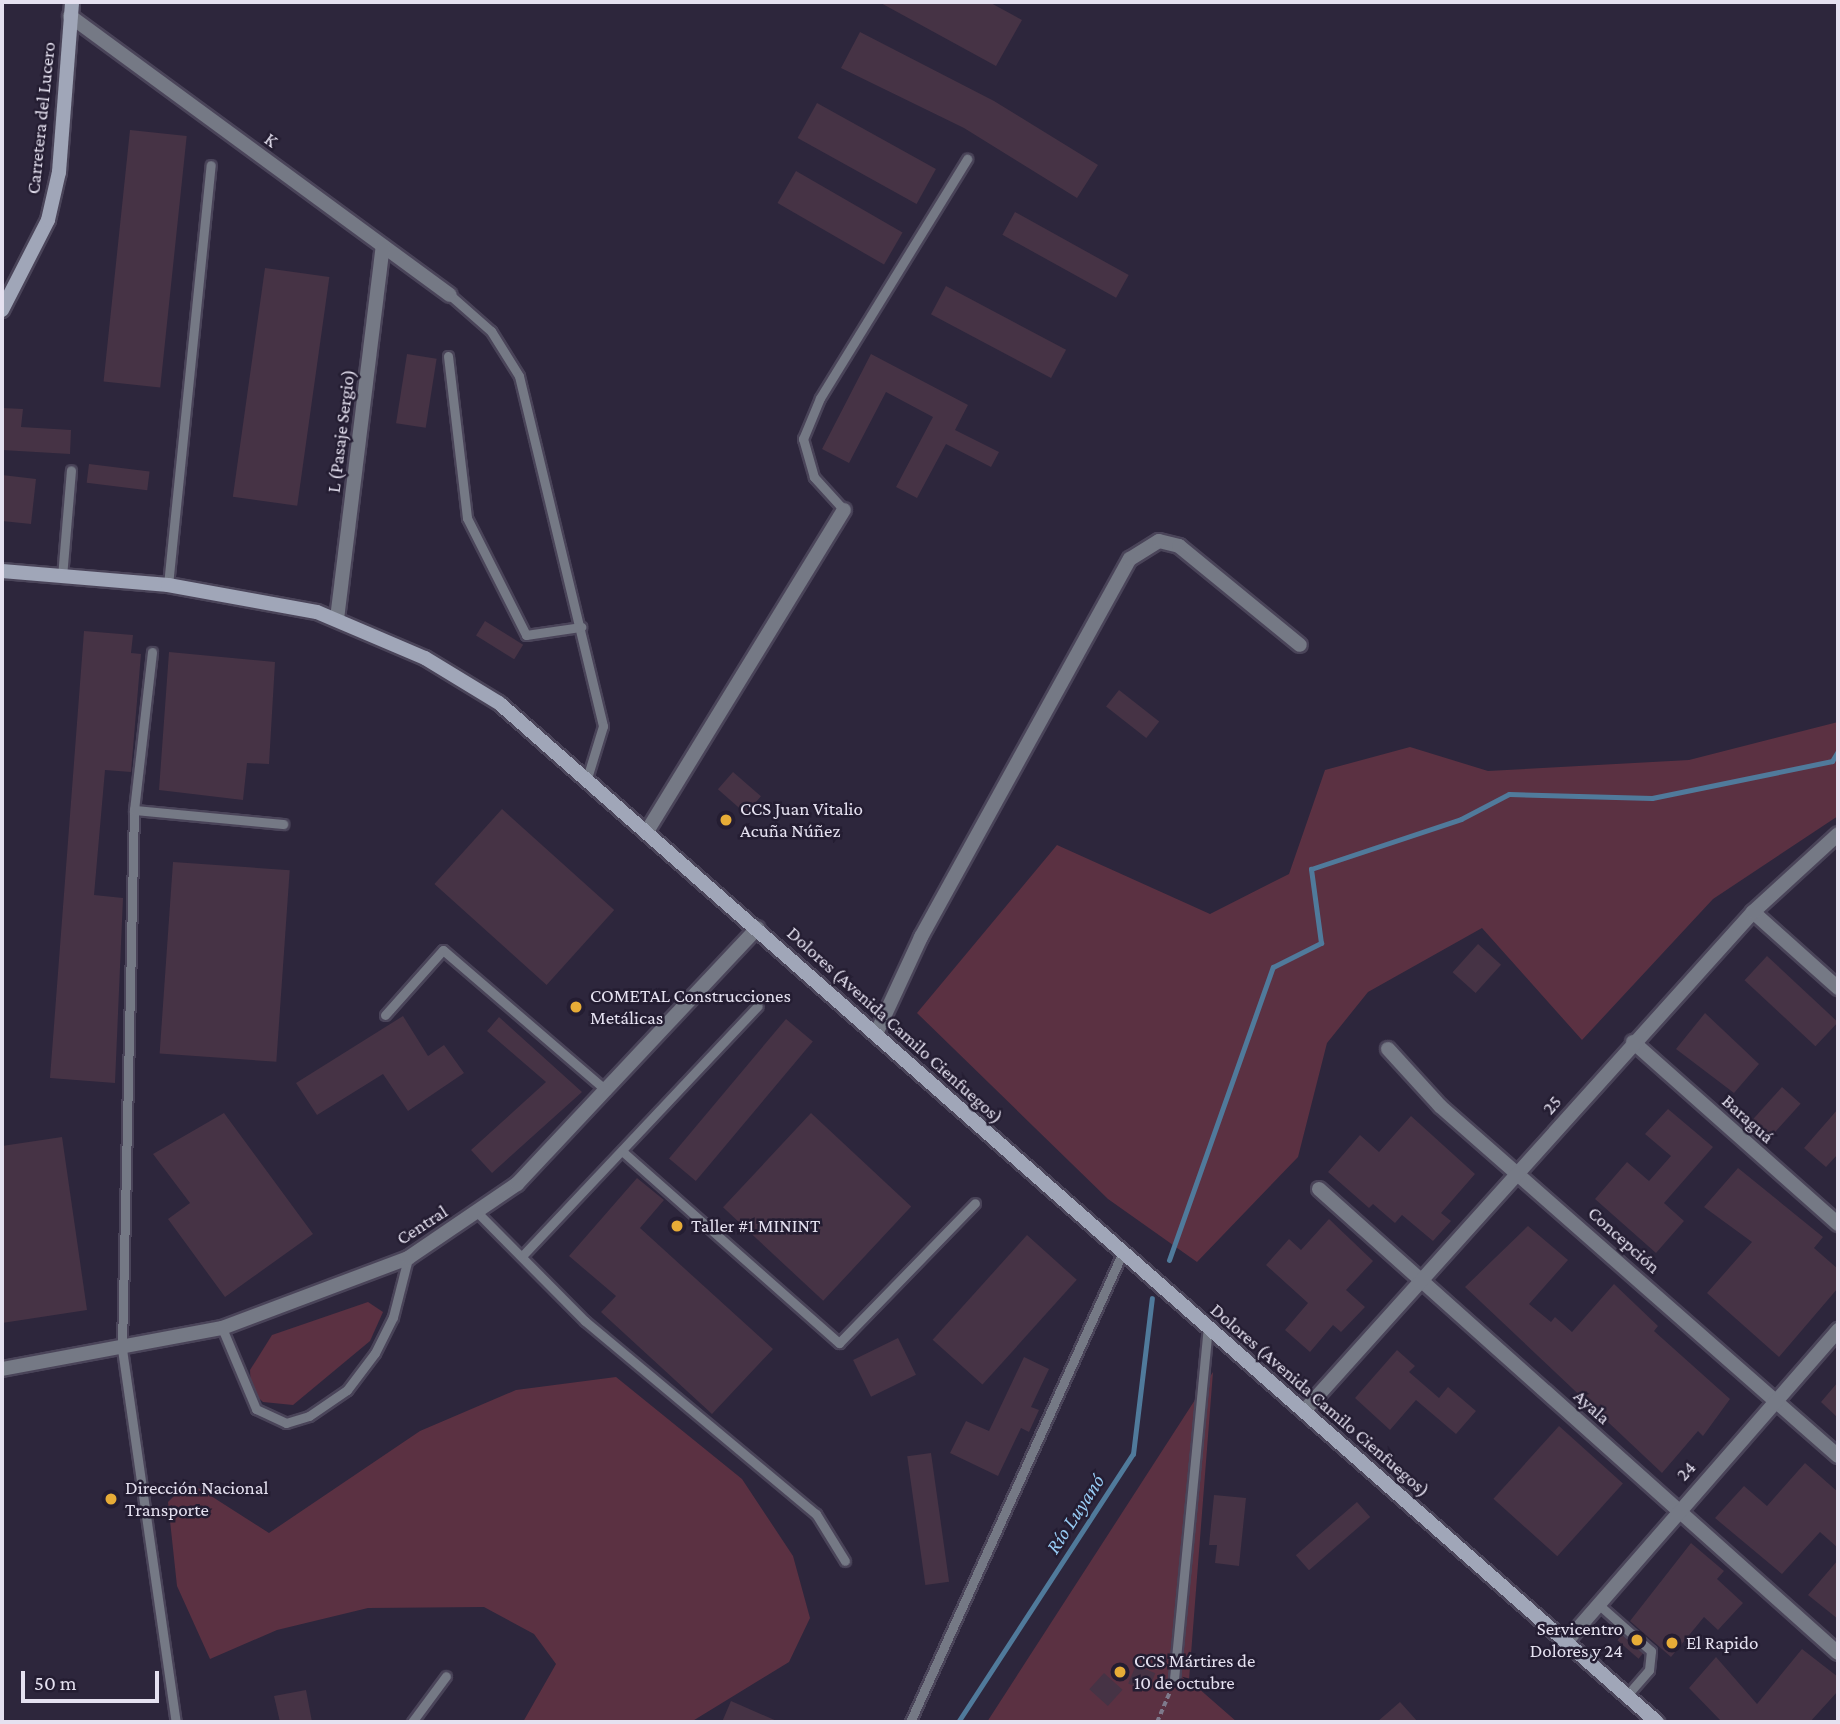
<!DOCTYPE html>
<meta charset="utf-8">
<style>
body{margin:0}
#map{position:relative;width:1840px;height:1724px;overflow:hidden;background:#2d263c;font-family:"Crimson Pro",serif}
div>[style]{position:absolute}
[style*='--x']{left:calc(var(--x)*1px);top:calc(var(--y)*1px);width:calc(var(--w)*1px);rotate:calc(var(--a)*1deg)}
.green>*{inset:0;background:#5b3142}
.stream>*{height:5px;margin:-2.5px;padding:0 2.5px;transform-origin:2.5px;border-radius:2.5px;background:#507a9b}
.building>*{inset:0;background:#463345;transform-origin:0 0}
.path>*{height:3.5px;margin-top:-1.75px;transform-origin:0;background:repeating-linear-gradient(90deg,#7e798b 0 5px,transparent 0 8.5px)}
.roads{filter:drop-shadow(2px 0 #4a4459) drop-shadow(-2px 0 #4a4459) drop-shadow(0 2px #4a4459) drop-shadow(0 -2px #4a4459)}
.lane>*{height:9px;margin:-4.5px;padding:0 4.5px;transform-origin:4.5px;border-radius:4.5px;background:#757985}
.street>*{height:14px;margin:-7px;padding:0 7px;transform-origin:7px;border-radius:7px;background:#757985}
.secondary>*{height:14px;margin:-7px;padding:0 7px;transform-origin:7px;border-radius:7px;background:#a0a6b8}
.dots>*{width:19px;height:19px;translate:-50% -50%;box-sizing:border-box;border:4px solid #241d32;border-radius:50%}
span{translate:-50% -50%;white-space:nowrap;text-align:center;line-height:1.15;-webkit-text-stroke:5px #241d32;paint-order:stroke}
.street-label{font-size:19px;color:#e5e1f0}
.poi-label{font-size:19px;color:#e5e1f0}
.left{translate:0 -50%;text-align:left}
.right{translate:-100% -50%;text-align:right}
.water-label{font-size:21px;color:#98ccf5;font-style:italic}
.frame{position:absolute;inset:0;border:4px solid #e5e1f0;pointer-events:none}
.scale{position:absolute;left:21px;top:1671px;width:138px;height:32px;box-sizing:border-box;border:4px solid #e5e1f0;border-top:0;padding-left:9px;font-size:21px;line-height:24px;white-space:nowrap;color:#e5e1f0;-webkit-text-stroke:5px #241d32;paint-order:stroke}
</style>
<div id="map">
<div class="green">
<div style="clip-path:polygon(1838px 722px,1838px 816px,1713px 899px,1582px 1040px,1482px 928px,1368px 992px,1327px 1043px,1298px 1157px,1197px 1262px,1108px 1199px,917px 1013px,1057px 845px,1210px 914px,1289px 874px,1325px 770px,1410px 747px,1488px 771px,1689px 760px)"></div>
<div style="clip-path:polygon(368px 1302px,383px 1312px,370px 1341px,293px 1405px,263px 1402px,251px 1391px,250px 1370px,272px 1335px)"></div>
<div style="clip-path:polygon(1213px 1372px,1189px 1680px,1237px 1722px,987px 1722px)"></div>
<div style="clip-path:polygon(616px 1377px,742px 1479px,793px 1556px,810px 1618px,789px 1662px,691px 1722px,523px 1722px,556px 1664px,534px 1634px,484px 1607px,368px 1608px,277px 1630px,210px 1659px,177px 1586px,168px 1502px,184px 1486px,197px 1487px,269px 1533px,420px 1431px,516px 1390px)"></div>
</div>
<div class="stream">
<div style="--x:1169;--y:1260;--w:311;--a:-70.5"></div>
<div style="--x:1273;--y:967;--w:54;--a:-26.6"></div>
<div style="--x:1321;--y:943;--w:75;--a:-97.7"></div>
<div style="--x:1311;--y:869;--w:158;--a:-18.4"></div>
<div style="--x:1461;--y:819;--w:54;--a:-27.5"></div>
<div style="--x:1509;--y:794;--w:143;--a:1.6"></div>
<div style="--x:1652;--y:798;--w:184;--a:-11.6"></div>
<div style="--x:1832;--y:761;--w:12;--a:-59"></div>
<div style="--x:958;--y:1722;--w:320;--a:-56.9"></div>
<div style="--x:1133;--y:1454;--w:157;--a:-83.1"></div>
</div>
<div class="building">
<div style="clip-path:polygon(879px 2px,989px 2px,1022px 20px,996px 66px)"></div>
<div style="clip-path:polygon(860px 32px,994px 101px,1098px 165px,1077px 198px,964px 128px,841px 68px)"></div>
<div style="left:817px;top:103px;width:136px;height:40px;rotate:29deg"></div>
<div style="left:130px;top:130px;width:57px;height:253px;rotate:6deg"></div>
<div style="left:796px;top:171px;width:123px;height:37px;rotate:30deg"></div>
<div style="left:1015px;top:212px;width:130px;height:26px;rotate:29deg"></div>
<div style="left:265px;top:268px;width:65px;height:231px;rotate:8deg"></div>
<div style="left:946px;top:286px;width:136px;height:32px;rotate:28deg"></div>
<div style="left:407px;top:354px;width:30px;height:70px;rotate:9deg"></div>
<div style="clip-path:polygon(871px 354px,968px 405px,955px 430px,999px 452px,991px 467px,946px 444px,917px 498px,896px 487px,933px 417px,886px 392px,849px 463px,822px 449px)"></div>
<div style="clip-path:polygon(2px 408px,23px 409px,21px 427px,71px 430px,70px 454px,2px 450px)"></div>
<div style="left:89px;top:464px;width:61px;height:19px;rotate:7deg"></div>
<div style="clip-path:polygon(2px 475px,36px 479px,31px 524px,2px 521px)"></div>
<div style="left:485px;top:621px;width:45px;height:17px;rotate:32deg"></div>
<div style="clip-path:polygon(84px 631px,133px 635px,131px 653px,141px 654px,131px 772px,105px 770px,94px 895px,123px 898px,115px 1083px,50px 1078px)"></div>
<div style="clip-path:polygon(169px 652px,275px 662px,269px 764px,247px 763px,243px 800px,159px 790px)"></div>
<div style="left:1119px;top:690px;width:51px;height:21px;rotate:38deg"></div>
<div style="left:733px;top:772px;width:37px;height:23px;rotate:41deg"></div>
<div style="left:502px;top:809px;width:151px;height:101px;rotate:42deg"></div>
<div style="left:173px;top:862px;width:117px;height:192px;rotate:4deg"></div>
<div style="left:1478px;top:944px;width:31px;height:38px;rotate:42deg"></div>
<div style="left:1767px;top:956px;width:97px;height:33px;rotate:43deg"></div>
<div style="clip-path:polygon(1705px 1013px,1759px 1064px,1734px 1093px,1676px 1049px)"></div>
<div style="clip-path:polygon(403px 1016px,428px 1056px,444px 1045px,464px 1073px,408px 1111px,383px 1074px,317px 1115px,296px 1083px)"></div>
<div style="clip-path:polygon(499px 1017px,582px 1092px,492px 1173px,471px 1150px,546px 1082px,487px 1031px)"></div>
<div style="left:786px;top:1019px;width:35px;height:182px;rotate:40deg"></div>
<div style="left:1782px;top:1087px;width:25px;height:45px;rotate:42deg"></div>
<div style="clip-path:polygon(1668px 1109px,1713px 1147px,1664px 1203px,1684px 1221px,1656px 1253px,1595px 1199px,1627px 1162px,1649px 1181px,1671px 1156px,1645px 1134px)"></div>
<div style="clip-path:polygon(1838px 1109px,1838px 1154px,1826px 1167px,1804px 1148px)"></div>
<div style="clip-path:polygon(224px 1113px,313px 1234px,225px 1297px,168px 1219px,190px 1203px,153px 1154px)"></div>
<div style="left:811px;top:1113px;width:137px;height:129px;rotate:43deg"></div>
<div style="clip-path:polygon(1411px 1116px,1475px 1174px,1441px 1213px,1451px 1221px,1433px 1241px,1402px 1215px,1395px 1223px,1373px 1204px,1369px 1208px,1328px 1172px,1360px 1135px,1379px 1152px)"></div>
<div style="clip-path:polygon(62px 1137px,87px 1310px,2px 1323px,2px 1146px)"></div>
<div style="clip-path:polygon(1738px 1168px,1823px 1237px,1814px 1248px,1838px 1269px,1838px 1288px,1779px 1357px,1707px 1293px,1752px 1242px,1704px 1207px)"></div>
<div style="clip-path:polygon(637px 1178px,664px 1200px,640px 1228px,773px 1349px,712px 1414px,601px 1312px,616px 1296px,569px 1256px)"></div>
<div style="clip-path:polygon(1329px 1219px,1373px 1261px,1346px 1290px,1365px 1307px,1341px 1332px,1333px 1325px,1310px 1352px,1285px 1330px,1308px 1303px,1266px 1265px,1289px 1239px,1301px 1250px)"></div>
<div style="clip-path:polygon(1528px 1226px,1568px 1260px,1529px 1304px,1551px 1322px,1555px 1317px,1572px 1332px,1614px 1284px,1658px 1326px,1654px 1331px,1730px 1399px,1703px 1436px,1698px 1431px,1662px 1473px,1465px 1287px)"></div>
<div style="left:1027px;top:1235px;width:67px;height:141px;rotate:42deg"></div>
<div style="left:898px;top:1338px;width:41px;height:50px;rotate:64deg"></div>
<div style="clip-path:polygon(1397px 1350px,1415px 1366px,1409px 1372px,1439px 1398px,1448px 1387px,1476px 1411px,1456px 1434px,1416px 1400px,1390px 1430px,1355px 1398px)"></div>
<div style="clip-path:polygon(1024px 1357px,1049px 1369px,1031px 1407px,1039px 1410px,1029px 1432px,1021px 1428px,998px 1476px,950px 1453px,966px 1421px,989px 1431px)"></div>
<div style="clip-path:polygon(1838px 1382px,1838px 1418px,1821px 1402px)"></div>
<div style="left:1559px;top:1426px;width:86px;height:98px;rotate:42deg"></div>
<div style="left:931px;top:1453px;width:130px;height:24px;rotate:82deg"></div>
<div style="clip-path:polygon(1805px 1463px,1838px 1492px,1838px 1548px,1820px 1532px,1782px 1574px,1715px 1518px,1744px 1486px,1767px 1506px)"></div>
<div style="clip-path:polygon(1214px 1495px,1246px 1498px,1239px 1566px,1215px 1563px,1217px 1545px,1209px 1545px)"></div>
<div style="left:1357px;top:1502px;width:20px;height:81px;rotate:49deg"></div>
<div style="clip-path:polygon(1691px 1543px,1724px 1571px,1717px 1579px,1743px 1603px,1718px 1630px,1704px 1617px,1671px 1657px,1630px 1621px)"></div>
<div style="clip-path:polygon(1838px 1560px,1838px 1619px,1808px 1595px)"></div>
<div style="left:1622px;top:1635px;width:28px;height:7px;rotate:41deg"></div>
<div style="clip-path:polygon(1802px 1649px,1838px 1677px,1838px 1691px,1810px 1722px,1722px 1722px,1689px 1688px,1716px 1657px,1757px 1704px)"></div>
<div style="left:1136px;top:1665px;width:21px;height:20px;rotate:23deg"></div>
<div style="left:1104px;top:1673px;width:25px;height:22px;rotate:42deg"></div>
<div style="clip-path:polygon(306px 1690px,312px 1722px,280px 1722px,274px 1696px)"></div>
<div style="clip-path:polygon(731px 1701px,779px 1722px,722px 1722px)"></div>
<div style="clip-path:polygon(1400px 1702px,1418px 1722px,1377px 1722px)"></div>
</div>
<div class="path">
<div style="--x:1157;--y:1722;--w:34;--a:-67"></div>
</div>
<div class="roads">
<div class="lane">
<div style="--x:450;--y:295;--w:55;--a:41.3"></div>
<div style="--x:491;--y:331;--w:53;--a:58.1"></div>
<div style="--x:519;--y:376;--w:360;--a:76.5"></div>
<div style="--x:603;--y:726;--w:51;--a:107"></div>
<div style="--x:448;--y:356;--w:163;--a:83.3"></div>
<div style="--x:467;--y:518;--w:131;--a:63.2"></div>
<div style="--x:526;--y:635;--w:56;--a:-8.3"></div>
<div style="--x:844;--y:510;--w:45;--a:-132.3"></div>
<div style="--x:814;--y:477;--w:40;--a:-106"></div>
<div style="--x:803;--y:439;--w:44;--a:-67.5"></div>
<div style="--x:820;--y:398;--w:281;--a:-58.4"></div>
<div style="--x:62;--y:577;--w:107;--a:-85.2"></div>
<div style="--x:168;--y:585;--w:422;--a:-84.2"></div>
<div style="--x:152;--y:652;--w:159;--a:96.5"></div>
<div style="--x:134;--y:810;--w:539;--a:91.28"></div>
<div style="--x:122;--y:1349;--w:377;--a:81.8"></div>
<div style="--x:134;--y:810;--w:150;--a:5.4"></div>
<div style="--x:385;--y:1015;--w:87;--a:-48.3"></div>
<div style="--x:443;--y:950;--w:216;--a:40.7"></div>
<div style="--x:622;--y:1151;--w:290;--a:41.5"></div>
<div style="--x:839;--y:1343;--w:195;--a:-45.8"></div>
<div style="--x:477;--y:1212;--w:153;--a:45.3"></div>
<div style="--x:585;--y:1321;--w:301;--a:39.9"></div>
<div style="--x:816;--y:1514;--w:55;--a:58.3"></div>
<div style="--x:523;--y:1255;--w:342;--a:-46.7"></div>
<div style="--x:222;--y:1328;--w:88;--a:67.2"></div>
<div style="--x:256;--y:1409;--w:33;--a:25"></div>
<div style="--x:286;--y:1423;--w:24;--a:-17"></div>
<div style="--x:309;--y:1416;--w:46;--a:-34.4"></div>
<div style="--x:347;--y:1390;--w:46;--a:-52.9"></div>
<div style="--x:375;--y:1353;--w:40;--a:-63.4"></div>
<div style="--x:393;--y:1317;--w:61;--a:-75.7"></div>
<div style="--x:1598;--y:1604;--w:71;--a:41.6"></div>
<div style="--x:1651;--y:1651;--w:19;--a:96"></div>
<div style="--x:1649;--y:1670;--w:33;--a:131"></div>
<div style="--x:1174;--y:1679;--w:353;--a:-84.5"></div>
<div style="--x:412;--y:1722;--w:57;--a:-53.5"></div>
<div style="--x:910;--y:1722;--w:514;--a:-65.63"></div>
</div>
<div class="street">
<div style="--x:70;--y:16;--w:471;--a:36.3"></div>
<div style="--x:337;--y:619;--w:375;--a:-83"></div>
<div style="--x:649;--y:828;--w:373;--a:-58.5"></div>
<div style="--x:1753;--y:912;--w:114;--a:41.8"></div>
<div style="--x:876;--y:1034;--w:107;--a:-65.1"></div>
<div style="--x:921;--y:937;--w:432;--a:-61.1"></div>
<div style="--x:1130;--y:559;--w:34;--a:-32"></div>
<div style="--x:1159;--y:541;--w:21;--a:14"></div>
<div style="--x:1179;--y:546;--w:156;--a:39.3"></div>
<div style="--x:1633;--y:1042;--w:274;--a:41.6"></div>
<div style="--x:1388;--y:1049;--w:77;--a:47.6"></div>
<div style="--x:1440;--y:1106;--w:530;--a:41.33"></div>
<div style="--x:1319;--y:1189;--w:696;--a:41.8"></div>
<div style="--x:2;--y:1369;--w:224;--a:-10.6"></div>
<div style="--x:222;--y:1328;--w:199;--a:-20.6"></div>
<div style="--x:408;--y:1258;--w:132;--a:-34.2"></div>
<div style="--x:517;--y:1184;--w:351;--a:-46.8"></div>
<div style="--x:1304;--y:1411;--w:671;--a:-48.02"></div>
<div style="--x:1753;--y:912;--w:115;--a:-42.5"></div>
<div style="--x:1567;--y:1641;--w:413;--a:-48.9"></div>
</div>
<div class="secondary">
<div style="--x:2;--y:310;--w:101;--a:-62.9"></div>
<div style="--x:48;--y:220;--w:49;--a:-77.1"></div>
<div style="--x:59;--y:172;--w:170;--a:-85.6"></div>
<div style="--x:2;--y:571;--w:167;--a:4.8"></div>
<div style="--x:168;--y:585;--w:151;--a:10.3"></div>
<div style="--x:317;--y:612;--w:117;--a:23.1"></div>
<div style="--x:425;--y:658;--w:87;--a:31.3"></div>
<div style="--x:499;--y:703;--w:1543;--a:41.35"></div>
</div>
</div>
<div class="dots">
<div style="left:726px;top:820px;background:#e7ac37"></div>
<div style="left:576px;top:1007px;background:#e7ac37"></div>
<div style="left:677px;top:1226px;background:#e7ac37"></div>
<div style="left:111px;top:1499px;background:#e7ac37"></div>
<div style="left:1637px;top:1640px;background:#e7ac37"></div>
<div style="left:1672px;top:1643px;background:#e7ac37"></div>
<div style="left:1120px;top:1672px;background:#e7ac37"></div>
</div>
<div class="street-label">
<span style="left:41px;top:118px;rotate:-84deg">Carretera del Lucero</span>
<span style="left:271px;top:140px;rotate:36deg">K</span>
<span style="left:341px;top:431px;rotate:-83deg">L (Pasaje Sergio)</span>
<span style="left:895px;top:1025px;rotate:42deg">Dolores (Avenida Camilo Cienfuegos)</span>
<span style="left:1552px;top:1105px;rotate:-49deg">25</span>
<span style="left:1748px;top:1119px;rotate:42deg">Baraguá</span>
<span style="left:422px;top:1225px;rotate:-33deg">Central</span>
<span style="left:1624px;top:1240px;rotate:42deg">Concepción</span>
<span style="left:1320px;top:1400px;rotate:41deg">Dolores (Avenida Camilo Cienfuegos)</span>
<span style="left:1592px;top:1407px;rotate:42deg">Ayala</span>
<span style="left:1686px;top:1471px;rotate:-48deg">24</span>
</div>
<div class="poi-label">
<span class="left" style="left:740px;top:820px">CCS Juan Vitalio<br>Acuña Núñez</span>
<span class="left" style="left:590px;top:1007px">COMETAL Construcciones<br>Metálicas</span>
<span class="left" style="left:691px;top:1226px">Taller #1 MININT</span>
<span class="left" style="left:125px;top:1499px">Dirección Nacional<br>Transporte</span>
<span class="right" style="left:1623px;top:1640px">Servicentro<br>Dolores y 24</span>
<span class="left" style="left:1686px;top:1643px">El Rapido</span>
<span class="left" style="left:1134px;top:1672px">CCS Mártires de<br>10 de octubre</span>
</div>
<div class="water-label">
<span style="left:1075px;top:1514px;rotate:-57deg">Río Luyanó</span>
</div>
<div class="frame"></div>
<div class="scale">50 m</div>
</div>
